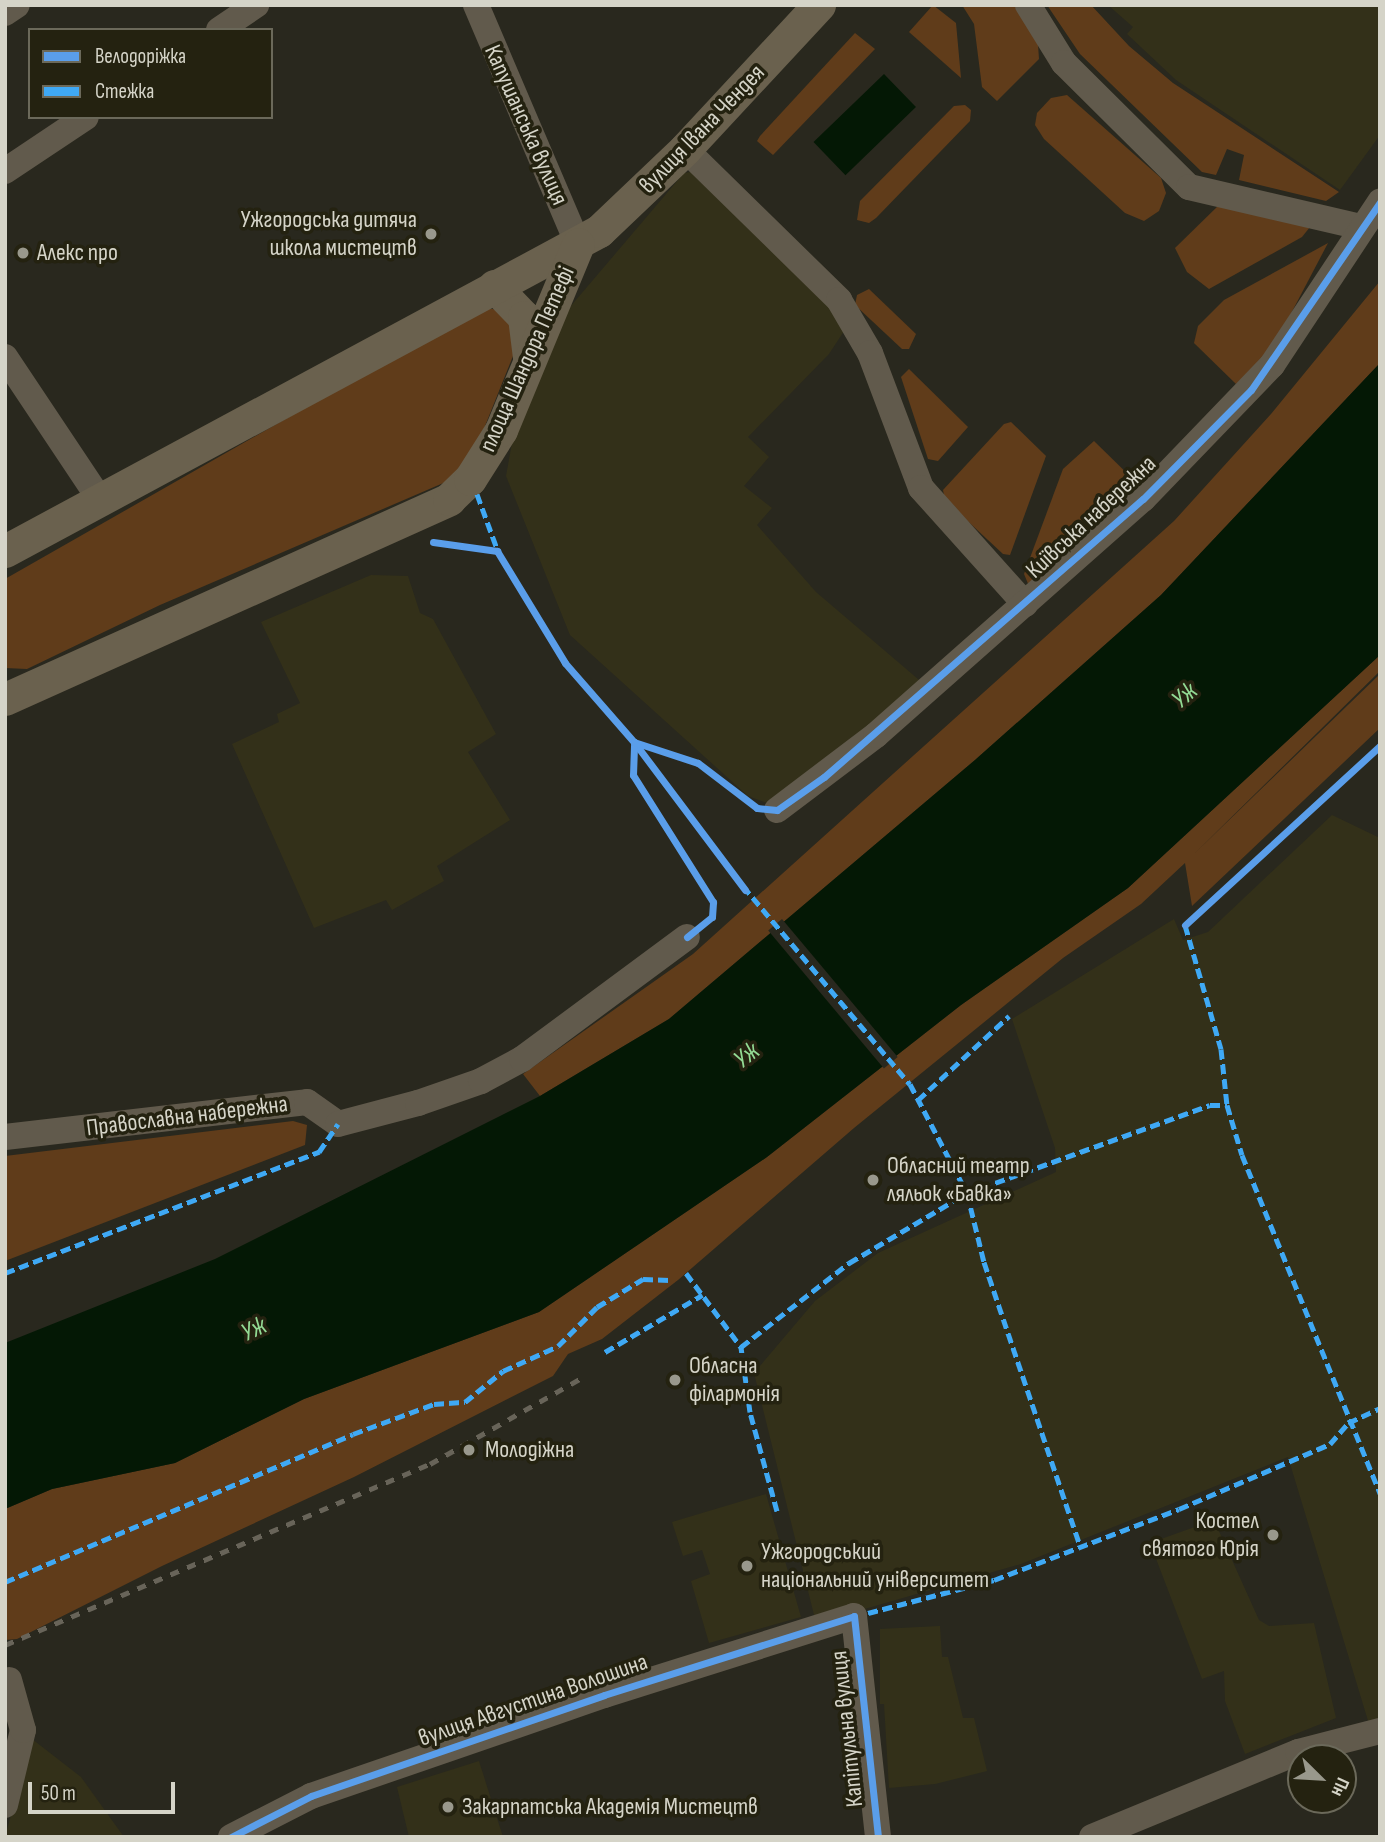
<!DOCTYPE html>
<meta charset="utf-8">
<style>
body{margin:0}
#map{position:relative;width:1385px;height:1842px;overflow:hidden;background:#29281e;font-family:"Sofia Sans Condensed",sans-serif}
div>[style]{position:absolute}
[style*='--x']{left:calc(var(--x)*1px);top:calc(var(--y)*1px);width:calc(var(--w)*1px);rotate:calc(var(--a)*1deg)}
.built>*{inset:0;background:#333019}
.green>*{inset:0;background:#603c1a}
.water>*{inset:0;background:#041805;transform-origin:0 0}
.pier>*{inset:0;background:#29281e;transform-origin:0 0}
.minor>*{height:26px;margin:-13px;padding:0 13px;transform-origin:13px;border-radius:13px;background:#615a4c}
.major>*{height:33px;margin:-16.5px;padding:0 16.5px;transform-origin:16.5px;border-radius:16.5px;background:#6a614e}
.rail>*{height:5px;margin-top:-2.5px;transform-origin:0;background:repeating-linear-gradient(90deg,#686459 0 9px,transparent 0 18px)}
.quiet>*{height:5px;margin-top:-2.5px;transform-origin:0;background:repeating-linear-gradient(90deg,#3fa9f5 0 10px,transparent 0 15px)}
.cycleway>*{height:7px;margin:-3.5px;padding:0 3.5px;transform-origin:3.5px;border-radius:3.5px;background:#5a9eea}
.dots>*{width:19px;height:19px;translate:-50% -50%;box-sizing:border-box;border:4px solid #242210;border-radius:50%}
span{translate:-50% -50%;white-space:nowrap;text-align:center;line-height:1.15;-webkit-text-stroke:7px #242210;paint-order:stroke}
.street-label{font-size:24px;color:#d5d4c8}
.poi-label{font-size:24px;color:#d5d4c8}
.right{translate:-100% -50%;text-align:right}
.left{translate:0 -50%;text-align:left}
.water-label{font-size:26px;color:#93da94;font-style:italic}
.frame{position:absolute;inset:0;border:7px solid #d5d4c8;pointer-events:none}
.legend{position:absolute;left:28px;top:28px;width:245px;height:91px;box-sizing:border-box;background:#242210;border:2px solid #6b695a;margin:0;padding:9px 12px;list-style:none;font-size:21px;color:#d5d4c8}
.legend li{display:flex;align-items:center;gap:14px;height:35px}
.legend b{width:35px;border:2px solid #6b695a}
.north{position:absolute;left:1287px;top:1744px;width:70px;height:70px;box-sizing:border-box;background:#242210;border:2px solid #6b695a;border-radius:50%;rotate:114deg;font-size:19px;font-weight:700;line-height:28px;text-align:center;color:#d5d4c8}
.north::after{content:'';display:block;margin:auto;width:24px;height:32px;background:#99988c;clip-path:polygon(50% 0,100% 100%,50% 72%,0 100%)}
.scale{position:absolute;left:28px;top:1782px;width:147px;height:32px;box-sizing:border-box;border:4px solid #d5d4c8;border-top:0;padding-left:9px;font-size:21px;line-height:24px;white-space:nowrap;color:#d5d4c8;-webkit-text-stroke:5px #242210;paint-order:stroke}
</style>
<div id="map">
<div class="built">
<div style="clip-path:polygon(1108px 5px,1380px 5px,1380px 135px,1340px 190px,1176px 80px,1127px 34px,1133px 27px)"></div>
<div style="clip-path:polygon(697px 171px,838px 308px,846px 328px,829px 354px,748px 437px,769px 457px,744px 486px,772px 508px,757px 525px,816px 592px,925px 685px,827px 767px,767px 803px,748px 796px,570px 635px,506px 476px,515px 426px,570px 307px,684px 173px)"></div>
<div style="clip-path:polygon(371px 575px,408px 576px,420px 613px,433px 619px,496px 734px,468px 752px,510px 820px,437px 866px,444px 881px,392px 910px,386px 900px,314px 928px,232px 744px,279px 722px,277px 714px,300px 703px,261px 622px)"></div>
<div style="clip-path:polygon(1332px 815px,1380px 838px,1380px 1722px,1369px 1724px,1288px 1457px,1021px 1564px,816px 1623px,754px 1373px,815px 1301px,878px 1253px,1056px 1172px,1055px 1148px,1012px 1019px,1174px 919px,1183px 940px,1208px 932px)"></div>
<div style="clip-path:polygon(766px 1494px,801px 1617px,709px 1643px,691px 1581px,710px 1574px,702px 1550px,683px 1556px,672px 1522px)"></div>
<div style="clip-path:polygon(1214px 1520px,1259px 1620px,1269px 1626px,1314px 1623px,1336px 1718px,1245px 1754px,1225px 1701px,1224px 1671px,1202px 1679px,1150px 1543px)"></div>
<div style="clip-path:polygon(940px 1626px,942px 1657px,948px 1657px,963px 1718px,974px 1718px,987px 1771px,935px 1784px,889px 1788px,884px 1704px,880px 1704px,880px 1629px)"></div>
<div style="clip-path:polygon(32px 1739px,81px 1777px,124px 1837px,5px 1837px)"></div>
<div style="clip-path:polygon(479px 1761px,503px 1837px,409px 1837px,397px 1787px)"></div>
</div>
<div class="green">
<div style="clip-path:polygon(933px 5px,956px 23px,961px 78px,909px 32px)"></div>
<div style="clip-path:polygon(962px 5px,1015px 5px,1038px 44px,1039px 59px,997px 101px,982px 87px,974px 24px)"></div>
<div style="clip-path:polygon(1047px 5px,1091px 5px,1129px 46px,1173px 83px,1339px 192px,1326px 201px,1239px 180px,1244px 155px,1227px 149px,1216px 175px,1202px 172px,1080px 54px)"></div>
<div style="clip-path:polygon(855px 33px,875px 49px,773px 155px,757px 141px,760px 136px)"></div>
<div style="clip-path:polygon(1067px 95px,1161px 178px,1166px 193px,1159px 211px,1144px 221px,1125px 213px,1044px 139px,1035px 125px,1037px 113px,1051px 98px)"></div>
<div style="clip-path:polygon(965px 105px,971px 110px,970px 121px,876px 218px,869px 223px,857px 220px,860px 201px,954px 106px)"></div>
<div style="clip-path:polygon(1220px 204px,1310px 227px,1302px 237px,1209px 289px,1187px 272px,1175px 248px)"></div>
<div style="clip-path:polygon(1328px 243px,1265px 363px,1236px 384px,1194px 343px,1198px 326px,1224px 300px)"></div>
<div style="clip-path:polygon(1380px 281px,1380px 363px,1161px 595px,975px 760px,669px 1019px,540px 1096px,523px 1074px,693px 954px,1174px 521px,1271px 414px)"></div>
<div style="clip-path:polygon(869px 289px,916px 334px,909px 349px,902px 349px,855px 305px,857px 295px)"></div>
<div style="clip-path:polygon(482px 307px,503px 311px,512px 320px,515px 351px,475px 451px,448px 481px,160px 605px,27px 669px,5px 668px,5px 579px)"></div>
<div style="clip-path:polygon(909px 369px,968px 427px,938px 461px,928px 459px,901px 377px)"></div>
<div style="clip-path:polygon(1011px 422px,1046px 456px,1010px 555px,1003px 554px,945px 500px,943px 490px,1004px 424px)"></div>
<div style="clip-path:polygon(1094px 441px,1141px 487px,1029px 586px,1024px 574px,1063px 469px)"></div>
<div style="clip-path:polygon(1380px 655px,1380px 671px,1194px 854px,1380px 674px,1380px 728px,1192px 906px,1185px 863px,1141px 904px,1063px 958px,854px 1128px,678px 1280px,602px 1339px,568px 1354px,553px 1376px,354px 1477px,162px 1566px,17px 1639px,5px 1640px,5px 1509px,52px 1489px,175px 1463px,304px 1399px,539px 1312px,767px 1157px,961px 1005px,1128px 888px)"></div>
<div style="clip-path:polygon(293px 1121px,307px 1125px,305px 1145px,5px 1261px,5px 1156px)"></div>
</div>
<div class="water">
<div style="left:884px;top:74px;width:46px;height:98px;rotate:46deg"></div>
<div style="clip-path:polygon(1380px 363px,1380px 655px,1128px 888px,961px 1005px,767px 1157px,539px 1312px,304px 1399px,175px 1463px,52px 1489px,5px 1509px,5px 1343px,215px 1259px,540px 1096px,669px 1019px,975px 760px,1161px 595px)"></div>
</div>
<div class="pier">
<div style="left:782px;top:919px;width:180px;height:18px;rotate:50deg"></div>
</div>
<div class="minor">
<div style="--x:476;--y:5;--w:260;--a:66.9"></div>
<div style="--x:1028;--y:5;--w:68;--a:58.2"></div>
<div style="--x:1064;--y:63;--w:176;--a:44.8"></div>
<div style="--x:1189;--y:187;--w:177;--a:13.1"></div>
<div style="--x:5;--y:13;--w:14;--a:-34"></div>
<div style="--x:219;--y:30;--w:45;--a:-34"></div>
<div style="--x:685;--y:149;--w:216;--a:44.4"></div>
<div style="--x:839;--y:300;--w:61;--a:59.7"></div>
<div style="--x:870;--y:353;--w:144;--a:69.3"></div>
<div style="--x:921;--y:488;--w:156;--a:48.1"></div>
<div style="--x:5;--y:171;--w:97;--a:-33.7"></div>
<div style="--x:5;--y:357;--w:173;--a:56.3"></div>
<div style="--x:777;--y:810;--w:124;--a:-37.1"></div>
<div style="--x:876;--y:735;--w:356;--a:-41.5"></div>
<div style="--x:1143;--y:499;--w:186;--a:-46.1"></div>
<div style="--x:1272;--y:365;--w:196;--a:-56.5"></div>
<div style="--x:5;--y:1137;--w:304;--a:-6.6"></div>
<div style="--x:307;--y:1102;--w:38;--a:35"></div>
<div style="--x:338;--y:1124;--w:83;--a:-14.7"></div>
<div style="--x:418;--y:1103;--w:67;--a:-19.2"></div>
<div style="--x:481;--y:1081;--w:47;--a:-28.2"></div>
<div style="--x:522;--y:1059;--w:205;--a:-36.5"></div>
<div style="--x:5;--y:1805;--w:77;--a:-76.5"></div>
<div style="--x:23;--y:1730;--w:52;--a:-105.6"></div>
<div style="--x:231;--y:1837;--w:90;--a:-27.1"></div>
<div style="--x:311;--y:1796;--w:310;--a:-19"></div>
<div style="--x:604;--y:1695;--w:262;--a:-17.5"></div>
<div style="--x:854;--y:1616;--w:222;--a:83.8"></div>
<div style="--x:1092;--y:1837;--w:223;--a:-22.4"></div>
<div style="--x:1298;--y:1752;--w:85;--a:-14.4"></div>
</div>
<div class="major">
<div style="--x:494;--y:286;--w:43;--a:45.9"></div>
<div style="--x:524;--y:317;--w:40;--a:82.9"></div>
<div style="--x:5;--y:551;--w:675;--a:-28.31"></div>
<div style="--x:599;--y:231;--w:119;--a:-43.6"></div>
<div style="--x:685;--y:149;--w:197;--a:-47.1"></div>
<div style="--x:5;--y:699;--w:487;--a:-24.2"></div>
<div style="--x:449;--y:499;--w:29;--a:-44"></div>
<div style="--x:470;--y:479;--w:58;--a:-57.7"></div>
<div style="--x:501;--y:430;--w:201;--a:-67.5"></div>
</div>
<div class="rail">
<div style="--x:5;--y:1645;--w:462;--a:-23.1"></div>
<div style="--x:430;--y:1464;--w:176;--a:-29.6"></div>
</div>
<div class="quiet">
<div style="--x:477;--y:494;--w:64;--a:69.9"></div>
<div style="--x:743;--y:886;--w:259;--a:49.9"></div>
<div style="--x:910;--y:1084;--w:123;--a:62.4"></div>
<div style="--x:967;--y:1193;--w:71;--a:76.2"></div>
<div style="--x:984;--y:1262;--w:302;--a:71.3"></div>
<div style="--x:1189;--y:922;--w:5;--a:143"></div>
<div style="--x:1185;--y:925;--w:129;--a:73.8"></div>
<div style="--x:1221;--y:1049;--w:56;--a:83.9"></div>
<div style="--x:1227;--y:1105;--w:52;--a:73.3"></div>
<div style="--x:1242;--y:1155;--w:366;--a:67.8"></div>
<div style="--x:918;--y:1100;--w:124;--a:-42.7"></div>
<div style="--x:5;--y:1273;--w:337;--a:-21.1"></div>
<div style="--x:319;--y:1152;--w:34;--a:-56"></div>
<div style="--x:686;--y:1273;--w:92;--a:53.4"></div>
<div style="--x:605;--y:1352;--w:113;--a:-30.4"></div>
<div style="--x:777;--y:1511;--w:103;--a:-105.3"></div>
<div style="--x:750;--y:1412;--w:66;--a:-97.9"></div>
<div style="--x:741;--y:1347;--w:137;--a:-37.9"></div>
<div style="--x:849;--y:1263;--w:137;--a:-30.7"></div>
<div style="--x:967;--y:1193;--w:258;--a:-19.9"></div>
<div style="--x:1210;--y:1105;--w:17;--a:0"></div>
<div style="--x:5;--y:1582;--w:378;--a:-23"></div>
<div style="--x:353;--y:1434;--w:86;--a:-20.3"></div>
<div style="--x:434;--y:1404;--w:31;--a:-4"></div>
<div style="--x:465;--y:1402;--w:49;--a:-39.2"></div>
<div style="--x:503;--y:1371;--w:60;--a:-24.4"></div>
<div style="--x:558;--y:1346;--w:55;--a:-45"></div>
<div style="--x:597;--y:1307;--w:54;--a:-31.3"></div>
<div style="--x:643;--y:1279;--w:27;--a:2"></div>
<div style="--x:868;--y:1613;--w:130;--a:-14.7"></div>
<div style="--x:994;--y:1580;--w:198;--a:-21"></div>
<div style="--x:1179;--y:1509;--w:164;--a:-23.3"></div>
<div style="--x:1330;--y:1444;--w:28;--a:-49"></div>
<div style="--x:1348;--y:1423;--w:35;--a:-25"></div>
</div>
<div class="cycleway">
<div style="--x:433;--y:542;--w:65;--a:8"></div>
<div style="--x:497;--y:551;--w:131;--a:58.7"></div>
<div style="--x:565;--y:663;--w:105;--a:48.9"></div>
<div style="--x:634;--y:742;--w:185;--a:53.1"></div>
<div style="--x:1185;--y:925;--w:265;--a:-42.6"></div>
<div style="--x:687;--y:937;--w:32;--a:-39"></div>
<div style="--x:712;--y:917;--w:15;--a:-86"></div>
<div style="--x:713;--y:902;--w:150;--a:-122.2"></div>
<div style="--x:633;--y:775;--w:33;--a:-88"></div>
<div style="--x:634;--y:742;--w:67;--a:18.2"></div>
<div style="--x:698;--y:763;--w:74;--a:37.3"></div>
<div style="--x:757;--y:808;--w:20;--a:6"></div>
<div style="--x:777;--y:810;--w:57;--a:-35.1"></div>
<div style="--x:824;--y:777;--w:423;--a:-41.1"></div>
<div style="--x:1143;--y:499;--w:153;--a:-45.3"></div>
<div style="--x:1251;--y:390;--w:228;--a:-55.5"></div>
<div style="--x:231;--y:1837;--w:90;--a:-27.1"></div>
<div style="--x:311;--y:1796;--w:310;--a:-19"></div>
<div style="--x:604;--y:1695;--w:262;--a:-17.5"></div>
<div style="--x:854;--y:1616;--w:222;--a:83.8"></div>
</div>
<div class="dots">
<div style="left:431px;top:234px;background:#99988c"></div>
<div style="left:23px;top:253px;background:#99988c"></div>
<div style="left:873px;top:1180px;background:#99988c"></div>
<div style="left:675px;top:1380px;background:#99988c"></div>
<div style="left:469px;top:1450px;background:#99988c"></div>
<div style="left:1273px;top:1535px;background:#99988c"></div>
<div style="left:747px;top:1566px;background:#99988c"></div>
<div style="left:448px;top:1807px;background:#99988c"></div>
</div>
<div class="street-label">
<span style="left:526px;top:125px;rotate:66deg">Капушанська вулиця</span>
<span style="left:702px;top:129px;rotate:-46deg">вулиця Івана Чендея</span>
<span style="left:527px;top:359px;rotate:-66deg">площа Шандора Петефі</span>
<span style="left:1091px;top:517px;rotate:-43deg">Київська набережна</span>
<span style="left:187px;top:1116px;rotate:-7deg">Православна набережна</span>
<span style="left:533px;top:1700px;rotate:-19deg">вулиця Августина Волошина</span>
<span style="left:847px;top:1729px;rotate:-96deg">Капітульна вулиця</span>
</div>
<div class="poi-label">
<span class="right" style="left:417px;top:234px">Ужгородська дитяча<br>школа мистецтв</span>
<span class="left" style="left:37px;top:253px">Алекс про</span>
<span class="left" style="left:887px;top:1180px">Обласний театр<br>ляльок «Бавка»</span>
<span class="left" style="left:689px;top:1380px">Обласна<br>філармонія</span>
<span class="left" style="left:485px;top:1450px">Молодіжна</span>
<span class="right" style="left:1259px;top:1535px">Костел<br>святого Юрія</span>
<span class="left" style="left:761px;top:1566px">Ужгородський<br>національний університет</span>
<span class="left" style="left:462px;top:1807px">Закарпатська Академія Мистецтв</span>
</div>
<div class="water-label">
<span style="left:1185px;top:696px;rotate:-41deg">Уж</span>
<span style="left:747px;top:1056px;rotate:-38deg">Уж</span>
<span style="left:254px;top:1330px;rotate:-25deg">Уж</span>
</div>
<div class="frame"></div>
<ul class="legend">
<li><b style="height:9px;background:#5a9eea"></b>Велодоріжка</li>
<li><b style="height:9px;background:#3fa9f5"></b>Стежка</li>
</ul>
<div class="north">Пн</div>
<div class="scale">50 m</div>
</div>
